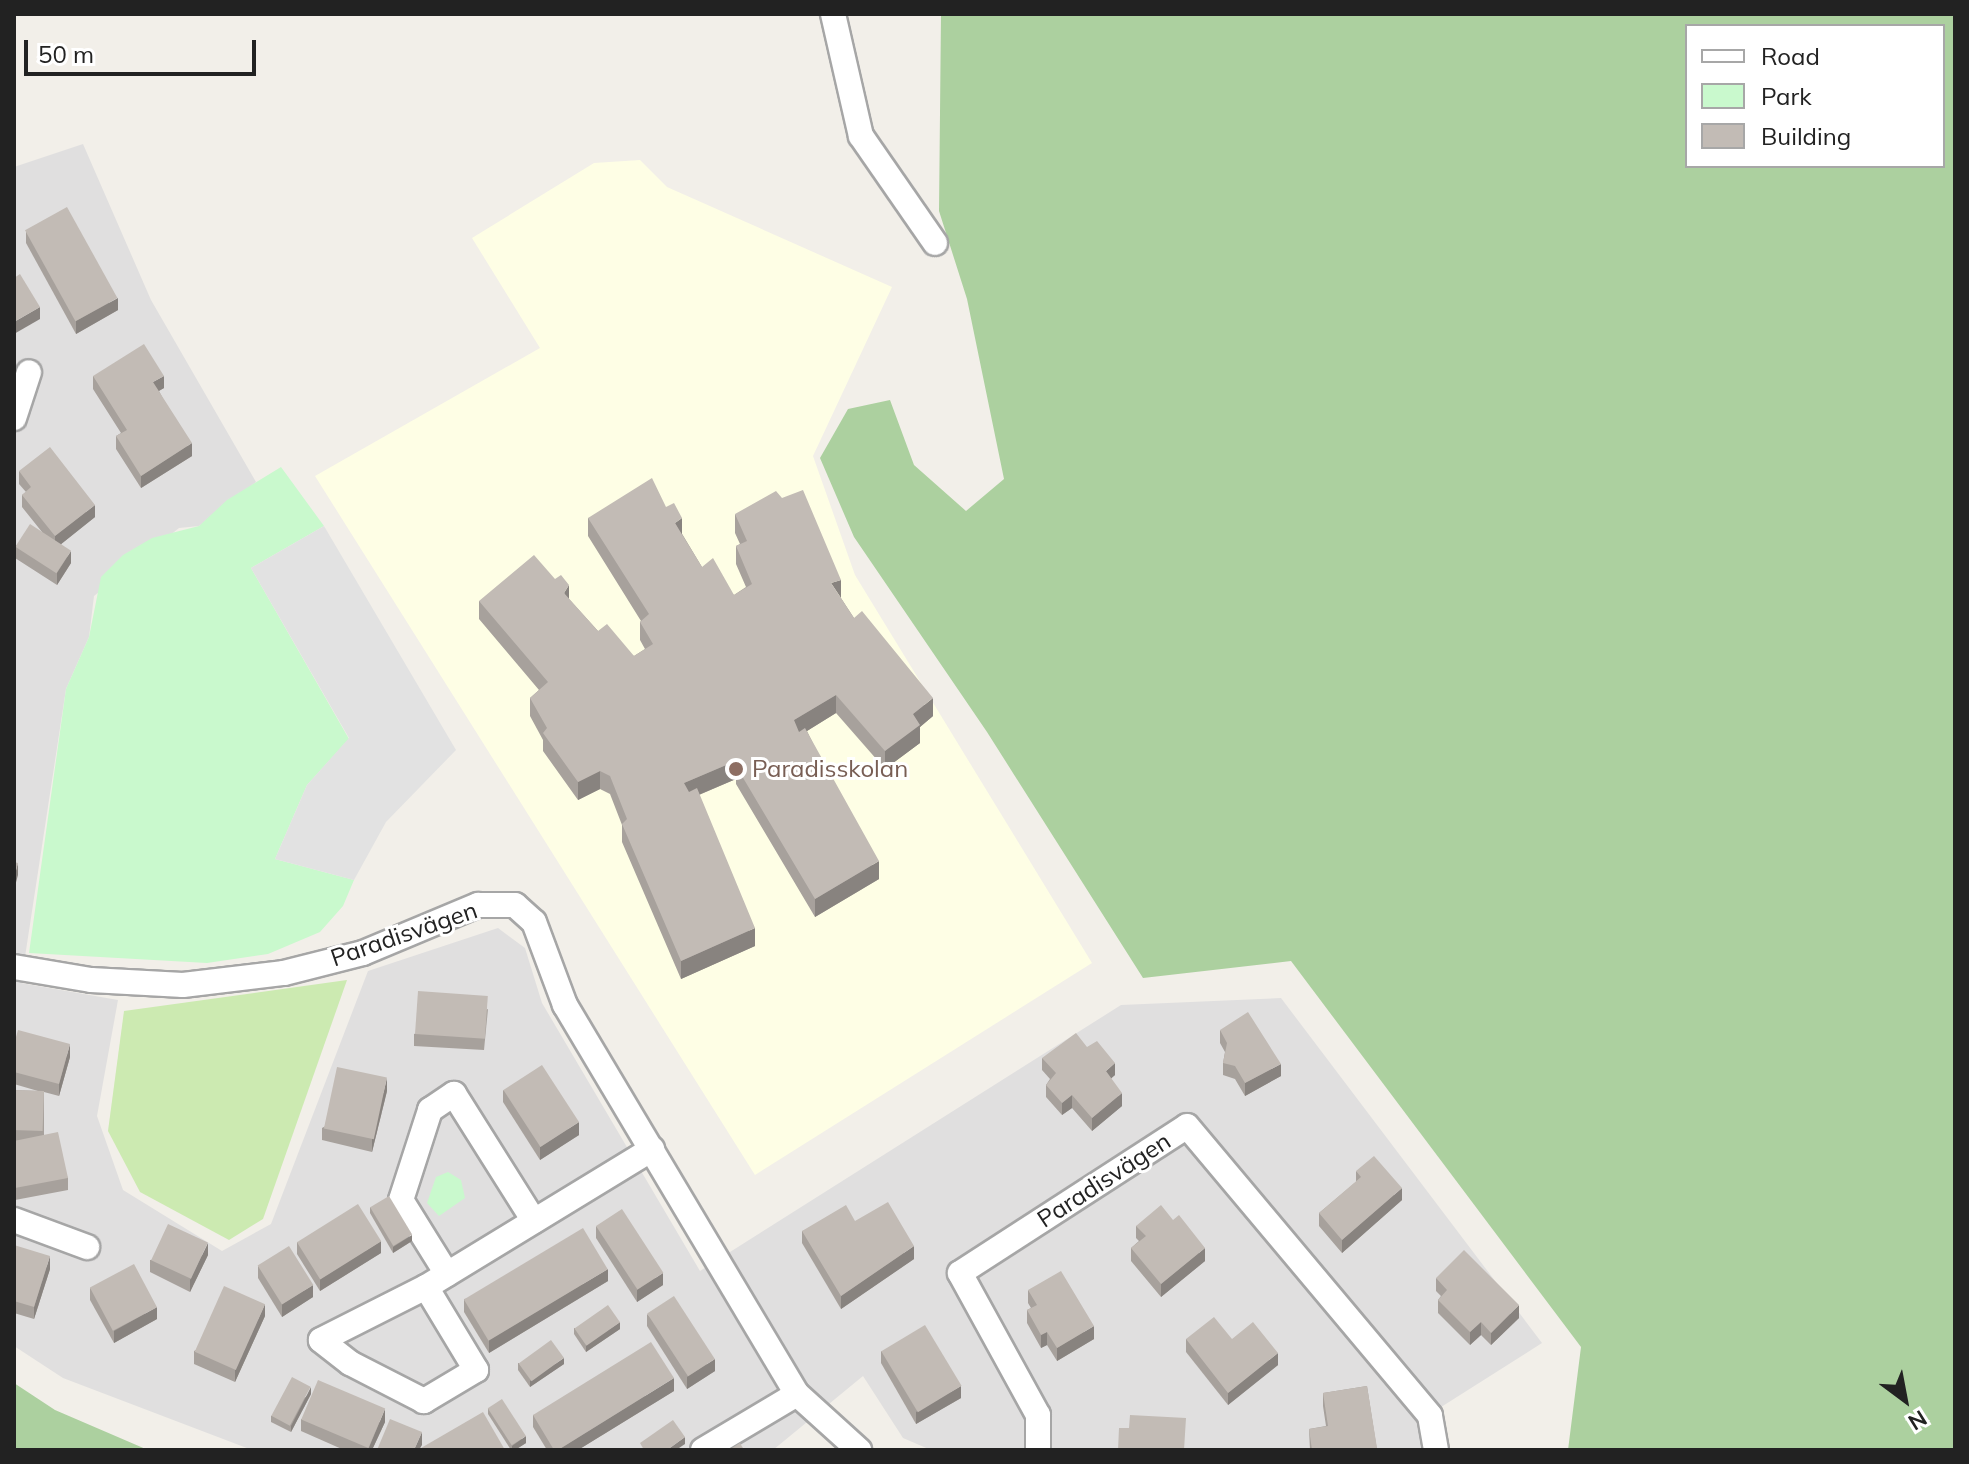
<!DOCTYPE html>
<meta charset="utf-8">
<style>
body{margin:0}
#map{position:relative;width:1969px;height:1464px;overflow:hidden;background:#f2efe9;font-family:Mulish,sans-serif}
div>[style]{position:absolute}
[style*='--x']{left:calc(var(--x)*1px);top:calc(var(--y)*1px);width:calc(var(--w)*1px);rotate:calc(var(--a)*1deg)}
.residential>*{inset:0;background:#e0dfdf}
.education>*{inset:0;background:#fefee5}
.grass>*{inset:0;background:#cceab1}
.forest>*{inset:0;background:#acd09f}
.park>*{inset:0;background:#c9f9cd}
.parking>*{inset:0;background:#e2e2e2}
.roads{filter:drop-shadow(2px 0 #a6a6a6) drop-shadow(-2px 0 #a6a6a6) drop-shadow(0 2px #a6a6a6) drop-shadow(0 -2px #a6a6a6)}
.minor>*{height:24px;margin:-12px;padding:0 12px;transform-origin:12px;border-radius:12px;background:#fff}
.wall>*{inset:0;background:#a7a19c}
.shaded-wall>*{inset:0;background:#88837f}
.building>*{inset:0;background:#c2bbb5;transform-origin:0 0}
.dots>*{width:22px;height:22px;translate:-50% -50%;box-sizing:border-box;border:4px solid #fff;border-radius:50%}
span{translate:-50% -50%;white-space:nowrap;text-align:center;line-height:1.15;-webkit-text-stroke:6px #fff;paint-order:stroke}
.education-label{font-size:24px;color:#785e54}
.left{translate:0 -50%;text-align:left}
.street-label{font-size:24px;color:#222}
.frame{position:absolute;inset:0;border:16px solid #222;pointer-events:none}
.legend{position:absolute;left:1685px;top:24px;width:260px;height:144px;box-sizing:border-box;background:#fff;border:2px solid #a7a7a7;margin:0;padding:10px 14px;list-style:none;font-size:24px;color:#222}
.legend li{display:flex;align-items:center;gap:16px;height:40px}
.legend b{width:40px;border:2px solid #a7a7a7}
.north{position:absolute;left:1865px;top:1360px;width:80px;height:80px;-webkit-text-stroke:6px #fff;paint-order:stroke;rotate:148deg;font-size:22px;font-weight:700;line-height:32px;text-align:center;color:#222}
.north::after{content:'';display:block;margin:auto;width:28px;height:36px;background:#222;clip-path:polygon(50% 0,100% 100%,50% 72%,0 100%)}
.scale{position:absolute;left:24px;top:40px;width:232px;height:36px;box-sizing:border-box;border:4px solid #222;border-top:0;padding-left:10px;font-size:24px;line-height:28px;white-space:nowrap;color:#222;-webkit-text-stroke:6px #fff;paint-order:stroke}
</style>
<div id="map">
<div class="residential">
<div style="clip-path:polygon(83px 144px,151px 300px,256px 482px,199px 526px,179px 528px,94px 596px,89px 637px,66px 689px,21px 983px,118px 1000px,97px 1116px,123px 1190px,222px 1251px,271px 1224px,368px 971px,498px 928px,525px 948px,542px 1003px,700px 1271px,1121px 1005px,1281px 998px,1542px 1343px,1419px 1421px,1423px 1450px,931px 1450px,903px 1438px,863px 1376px,773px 1450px,252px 1450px,63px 1378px,14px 1346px,14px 167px)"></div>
</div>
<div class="education">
<div style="clip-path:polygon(640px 160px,667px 187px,892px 287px,813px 456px,855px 575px,1092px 963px,755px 1175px,315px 476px,540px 348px,472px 238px,594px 163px)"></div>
</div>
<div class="grass">
<div style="clip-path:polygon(347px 980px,263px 1219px,229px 1240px,140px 1192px,108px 1131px,124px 1011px)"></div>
</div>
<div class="forest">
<div style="clip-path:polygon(evenodd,941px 14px,1955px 14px,1955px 1450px,1568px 1450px,1581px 1347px,1291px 961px,1143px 978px,987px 732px,854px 537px,820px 458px,848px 409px,890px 400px,914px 465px,966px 511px,1004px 479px,967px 299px,939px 211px,941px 14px,1687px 26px,1943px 26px,1943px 166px,1687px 166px,1687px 26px)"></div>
<div style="clip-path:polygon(14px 1383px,55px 1410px,148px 1450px,14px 1450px)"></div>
</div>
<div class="park">
<div style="clip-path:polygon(281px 467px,324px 526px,251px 568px,349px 739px,307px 785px,275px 859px,354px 880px,343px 906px,320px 932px,268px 954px,207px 963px,29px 953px,66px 689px,89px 637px,101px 577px,123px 555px,152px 538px,199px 526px,227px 500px)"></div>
<div style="clip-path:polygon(448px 1172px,461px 1180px,465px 1198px,439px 1216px,427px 1203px,436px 1177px)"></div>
</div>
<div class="parking">
<div style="clip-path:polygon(324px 526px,456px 750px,386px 822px,354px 880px,275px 859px,307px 785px,349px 738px,251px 568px)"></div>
</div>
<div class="roads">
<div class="minor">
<div style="--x:833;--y:14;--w:125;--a:77.1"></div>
<div style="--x:861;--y:136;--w:130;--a:55.3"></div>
<div style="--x:14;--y:418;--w:48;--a:-71.9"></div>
<div style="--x:14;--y:967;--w:78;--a:9.6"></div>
<div style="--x:91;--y:980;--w:92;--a:3.1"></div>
<div style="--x:183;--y:985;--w:102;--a:-6.8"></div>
<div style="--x:284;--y:973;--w:81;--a:-14.2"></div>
<div style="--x:363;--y:953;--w:125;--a:-22.7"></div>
<div style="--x:478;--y:905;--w:37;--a:0"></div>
<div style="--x:515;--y:905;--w:25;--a:42"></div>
<div style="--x:534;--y:922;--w:89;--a:69.5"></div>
<div style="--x:565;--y:1005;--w:453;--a:59.2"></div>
<div style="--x:797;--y:1394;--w:84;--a:42.1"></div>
<div style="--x:14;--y:1220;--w:78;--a:20.3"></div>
<div style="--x:447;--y:1274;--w:87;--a:-121.9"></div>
<div style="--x:401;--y:1200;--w:95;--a:-72.1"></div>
<div style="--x:430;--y:1110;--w:29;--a:-34"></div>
<div style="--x:454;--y:1094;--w:150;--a:57.8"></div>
<div style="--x:426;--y:1287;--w:97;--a:58.9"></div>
<div style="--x:476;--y:1370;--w:61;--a:149.2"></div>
<div style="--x:424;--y:1401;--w:83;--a:-152.8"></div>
<div style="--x:350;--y:1363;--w:37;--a:-142"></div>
<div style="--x:321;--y:1340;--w:118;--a:-26.8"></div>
<div style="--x:426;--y:1287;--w:265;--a:-31.4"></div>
<div style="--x:703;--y:1450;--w:109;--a:-30.8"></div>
<div style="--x:1038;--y:1450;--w:35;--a:-90"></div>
<div style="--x:1038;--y:1415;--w:162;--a:-118.8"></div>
<div style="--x:960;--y:1273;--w:270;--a:-32.9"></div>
<div style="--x:1187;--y:1126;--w:378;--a:50"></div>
<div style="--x:1430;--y:1416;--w:35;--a:80"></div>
</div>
</div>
<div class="wall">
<div style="clip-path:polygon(26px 231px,118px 310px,76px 334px,26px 243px)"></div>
<div style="clip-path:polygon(93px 376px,164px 388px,159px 391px,192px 456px,141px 488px,116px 449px,116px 436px,121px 433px,93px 389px)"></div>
<div style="clip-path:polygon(19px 471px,95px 517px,61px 544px,71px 563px,57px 585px,15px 558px,15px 546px,42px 532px,22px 507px,22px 495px,26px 492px,19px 484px)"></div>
<div style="clip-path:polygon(666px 507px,702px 567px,734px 595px,746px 587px,736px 564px,736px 546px,740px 544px,735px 533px,735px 514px,841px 598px,854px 618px,933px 716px,920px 727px,920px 743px,885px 769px,836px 713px,807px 731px,879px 879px,815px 917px,736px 784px,736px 779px,699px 795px,755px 946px,681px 979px,622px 842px,622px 825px,610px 794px,600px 789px,578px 800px,543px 751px,543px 740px,530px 716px,530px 698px,539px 690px,479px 619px,479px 601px,569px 599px,598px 631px,634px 656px,645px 649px,640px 640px,640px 622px,641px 621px,588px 536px,588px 518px)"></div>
<div style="clip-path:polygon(488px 1009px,484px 1050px,414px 1046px,414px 1034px)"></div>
<div style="clip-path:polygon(1220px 1030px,1281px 1076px,1245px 1096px,1235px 1079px,1223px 1075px,1223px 1063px,1225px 1052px,1220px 1043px)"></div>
<div style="clip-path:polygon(14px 1044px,70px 1057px,59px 1096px,44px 1092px,44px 1135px,68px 1178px,68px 1190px,15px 1200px,14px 1195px,14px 1090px,38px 1091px,14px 1084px)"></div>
<div style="clip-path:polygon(1042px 1058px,1115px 1075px,1111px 1078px,1122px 1106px,1092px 1131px,1072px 1108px,1062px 1115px,1046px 1097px,1046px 1085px,1050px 1079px,1042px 1070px)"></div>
<div style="clip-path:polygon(503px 1090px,579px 1135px,540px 1160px,503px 1102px)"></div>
<div style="clip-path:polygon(387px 1091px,372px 1152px,322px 1140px,322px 1128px)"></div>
<div style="clip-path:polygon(1356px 1171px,1402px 1200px,1342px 1253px,1319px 1226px,1319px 1213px,1356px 1182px)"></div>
<div style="clip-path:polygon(370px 1207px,412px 1241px,393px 1253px,370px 1213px)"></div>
<div style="clip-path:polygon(1173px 1220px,1205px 1261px,1161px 1297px,1131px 1261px,1131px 1248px,1139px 1241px,1136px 1238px,1136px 1226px)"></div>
<div style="clip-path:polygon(855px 1221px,914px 1259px,841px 1309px,802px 1243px,802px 1231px)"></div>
<div style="clip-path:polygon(596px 1226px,663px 1285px,637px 1302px,596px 1238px)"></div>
<div style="clip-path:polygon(297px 1242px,381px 1253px,320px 1291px,297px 1254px)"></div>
<div style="clip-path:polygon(14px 1245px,50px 1269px,34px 1319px,14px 1313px)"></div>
<div style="clip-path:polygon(208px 1255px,190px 1292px,150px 1272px,150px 1260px)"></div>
<div style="clip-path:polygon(258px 1266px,313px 1297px,282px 1317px,258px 1278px)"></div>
<div style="clip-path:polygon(1436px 1278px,1519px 1318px,1491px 1345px,1481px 1335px,1470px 1345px,1438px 1313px,1438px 1300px,1441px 1296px,1436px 1291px)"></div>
<div style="clip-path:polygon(608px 1281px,489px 1353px,464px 1312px,464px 1299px)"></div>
<div style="clip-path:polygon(90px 1288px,157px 1319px,114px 1343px,90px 1300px)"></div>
<div style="clip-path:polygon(1028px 1290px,1094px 1339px,1057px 1361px,1047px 1345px,1041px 1348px,1027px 1323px,1027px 1310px,1031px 1308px,1028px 1303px)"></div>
<div style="clip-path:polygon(647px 1314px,715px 1371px,687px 1389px,647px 1326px)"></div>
<div style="clip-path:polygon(265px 1316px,235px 1382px,194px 1364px,194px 1351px)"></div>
<div style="clip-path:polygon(574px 1328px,620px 1329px,586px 1352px,574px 1334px)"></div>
<div style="clip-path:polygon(1186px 1339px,1232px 1339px,1278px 1365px,1228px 1405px,1186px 1352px)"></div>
<div style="clip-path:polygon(881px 1351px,961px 1398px,916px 1424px,881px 1363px)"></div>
<div style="clip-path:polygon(518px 1363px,564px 1364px,530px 1387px,518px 1370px)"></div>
<div style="clip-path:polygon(1367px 1386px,1377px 1450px,1310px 1450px,1309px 1429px,1326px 1426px,1323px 1406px,1323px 1393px)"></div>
<div style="clip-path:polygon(674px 1391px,578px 1450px,547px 1450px,533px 1427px,533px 1415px)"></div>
<div style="clip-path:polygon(311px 1394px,291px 1432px,271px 1422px,271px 1416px)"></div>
<div style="clip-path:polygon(488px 1408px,526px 1443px,515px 1450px,511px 1450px,488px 1414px)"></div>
<div style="clip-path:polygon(301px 1419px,385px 1422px,372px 1450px,344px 1450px,301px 1431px)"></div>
</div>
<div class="shaded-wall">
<div style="clip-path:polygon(118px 298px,118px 310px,76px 334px,76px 321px)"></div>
<div style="clip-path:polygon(40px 307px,40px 319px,14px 334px,14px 322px)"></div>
<div style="clip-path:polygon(164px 376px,164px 388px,153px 394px,153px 382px)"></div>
<div style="clip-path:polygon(192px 443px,192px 456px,141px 488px,141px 476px)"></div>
<div style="clip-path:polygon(95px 505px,95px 517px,55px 549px,55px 536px)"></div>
<div style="clip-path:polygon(682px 518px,682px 536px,675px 523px)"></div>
<div style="clip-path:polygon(71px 551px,71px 563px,57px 585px,57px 573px)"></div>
<div style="clip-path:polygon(841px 580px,841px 598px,831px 583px)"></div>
<div style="clip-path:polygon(569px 585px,569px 603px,564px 593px)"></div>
<div style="clip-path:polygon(836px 695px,836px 713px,794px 739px,794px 720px)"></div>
<div style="clip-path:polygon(933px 698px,933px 716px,920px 727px,920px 743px,885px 769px,885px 751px,913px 714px)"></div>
<div style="clip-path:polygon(738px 760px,738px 770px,736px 766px,736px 779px,684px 801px,684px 783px)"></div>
<div style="clip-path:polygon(600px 771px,600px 789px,578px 800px,578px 782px)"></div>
<div style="clip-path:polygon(879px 861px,879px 879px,815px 917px,815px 899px)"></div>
<div style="clip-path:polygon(18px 863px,18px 875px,14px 890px,14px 878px)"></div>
<div style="clip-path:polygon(755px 928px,755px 946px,681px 979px,681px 961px)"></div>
<div style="clip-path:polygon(70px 1044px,70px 1057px,59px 1096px,59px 1084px)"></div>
<div style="clip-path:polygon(1115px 1063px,1115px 1075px,1106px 1083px,1106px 1071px)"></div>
<div style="clip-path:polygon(1281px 1064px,1281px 1076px,1245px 1096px,1245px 1083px)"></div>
<div style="clip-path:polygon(387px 1078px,387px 1091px,372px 1152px,372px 1140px)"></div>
<div style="clip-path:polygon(1122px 1093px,1122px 1106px,1092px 1131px,1092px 1118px)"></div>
<div style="clip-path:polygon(1072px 1095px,1072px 1108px,1062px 1115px,1062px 1103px)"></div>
<div style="clip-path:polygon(579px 1122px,579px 1135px,540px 1160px,540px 1147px)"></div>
<div style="clip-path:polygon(1402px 1188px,1402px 1200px,1342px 1253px,1342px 1240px)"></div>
<div style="clip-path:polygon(412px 1235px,412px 1241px,393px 1253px,393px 1247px)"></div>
<div style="clip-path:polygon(381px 1241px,381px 1253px,320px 1291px,320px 1279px)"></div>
<div style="clip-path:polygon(208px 1243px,208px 1255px,190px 1292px,190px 1280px)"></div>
<div style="clip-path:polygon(914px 1246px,914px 1259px,841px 1309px,841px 1296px)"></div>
<div style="clip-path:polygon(1205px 1248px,1205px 1261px,1161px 1297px,1161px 1284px)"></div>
<div style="clip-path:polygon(50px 1256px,50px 1269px,34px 1319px,34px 1307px)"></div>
<div style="clip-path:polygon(608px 1269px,608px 1281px,489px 1353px,489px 1340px)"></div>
<div style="clip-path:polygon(663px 1273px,663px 1285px,637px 1302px,637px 1290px)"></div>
<div style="clip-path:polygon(313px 1285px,313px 1297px,282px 1317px,282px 1304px)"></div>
<div style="clip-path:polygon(265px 1304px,265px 1316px,235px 1382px,235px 1370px)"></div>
<div style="clip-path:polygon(1519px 1305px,1519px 1318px,1491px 1345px,1491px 1333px)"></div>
<div style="clip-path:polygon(157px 1307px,157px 1319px,114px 1343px,114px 1331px)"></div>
<div style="clip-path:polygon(620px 1322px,620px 1329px,586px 1352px,586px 1345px)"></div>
<div style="clip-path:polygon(1481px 1322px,1481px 1335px,1470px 1345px,1470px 1332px)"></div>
<div style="clip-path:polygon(1094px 1326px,1094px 1339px,1057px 1361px,1057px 1348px)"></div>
<div style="clip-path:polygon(1047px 1332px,1047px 1345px,1041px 1348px,1041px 1335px)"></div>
<div style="clip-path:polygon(1278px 1353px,1278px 1365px,1228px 1405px,1228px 1393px)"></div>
<div style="clip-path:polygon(564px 1358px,564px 1364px,530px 1387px,530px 1381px)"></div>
<div style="clip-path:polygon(715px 1359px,715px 1371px,687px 1389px,687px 1377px)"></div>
<div style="clip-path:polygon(674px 1378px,674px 1391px,578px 1450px,558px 1450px)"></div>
<div style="clip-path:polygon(961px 1386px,961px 1398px,916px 1424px,916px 1412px)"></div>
<div style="clip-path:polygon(311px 1387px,311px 1394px,291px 1432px,291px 1426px)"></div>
<div style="clip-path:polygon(385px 1409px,385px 1422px,372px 1450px,368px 1450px)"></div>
<div style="clip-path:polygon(422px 1432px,422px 1445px,419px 1450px,414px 1450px)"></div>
<div style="clip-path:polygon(526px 1436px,526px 1443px,515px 1450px,512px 1450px,512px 1446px)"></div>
<div style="clip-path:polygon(685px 1437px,685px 1444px,676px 1450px,667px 1450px)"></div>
</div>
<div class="building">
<div style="left:67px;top:207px;width:104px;height:48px;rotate:61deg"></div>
<div style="clip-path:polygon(20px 274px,40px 307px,14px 322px,14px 278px)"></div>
<div style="clip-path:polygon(144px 344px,164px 376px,153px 382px,192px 443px,141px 476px,116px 436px,127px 430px,93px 376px)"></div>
<div style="clip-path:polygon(50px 447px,95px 505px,55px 536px,22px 495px,31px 487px,19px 471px)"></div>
<div style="clip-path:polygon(652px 478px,666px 507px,674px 503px,682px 518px,675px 523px,702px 567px,713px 558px,734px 595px,752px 584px,736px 546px,747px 541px,735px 514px,776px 491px,782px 498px,803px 490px,841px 580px,831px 583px,854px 618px,862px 611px,933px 698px,913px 714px,920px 725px,885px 751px,836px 695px,794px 720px,799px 732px,805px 728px,879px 861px,815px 899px,736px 766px,741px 764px,738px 760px,684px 783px,689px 792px,697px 788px,755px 928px,681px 961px,622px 824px,627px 819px,610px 776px,600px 771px,578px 782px,543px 733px,547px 728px,530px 698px,548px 682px,479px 601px,534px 555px,555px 579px,561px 575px,569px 585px,564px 593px,598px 631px,607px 624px,634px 656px,653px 644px,640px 622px,649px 614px,588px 518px)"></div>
<div style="left:30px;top:524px;width:49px;height:27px;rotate:33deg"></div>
<div style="clip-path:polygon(14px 862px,18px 863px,14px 878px)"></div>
<div style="left:418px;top:991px;width:70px;height:43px;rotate:4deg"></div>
<div style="clip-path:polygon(1248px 1012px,1281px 1064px,1245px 1083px,1235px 1066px,1223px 1063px,1227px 1043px,1220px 1030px)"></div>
<div style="clip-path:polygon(18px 1030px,70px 1044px,59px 1084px,14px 1072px,14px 1044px)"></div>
<div style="clip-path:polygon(1076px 1033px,1087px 1047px,1097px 1041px,1115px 1063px,1106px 1071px,1122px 1093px,1092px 1118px,1072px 1095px,1062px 1103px,1046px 1085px,1056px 1073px,1042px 1058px)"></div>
<div style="left:542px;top:1065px;width:68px;height:46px;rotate:57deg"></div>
<div style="left:337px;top:1067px;width:51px;height:63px;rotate:12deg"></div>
<div style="left:14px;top:1090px;width:30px;height:40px;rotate:2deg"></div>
<div style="clip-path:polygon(58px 1132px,68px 1178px,15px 1188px,14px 1141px)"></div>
<div style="clip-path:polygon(1374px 1156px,1402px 1188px,1342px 1240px,1319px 1213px,1361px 1177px,1356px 1171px)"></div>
<div style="left:389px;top:1196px;width:45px;height:22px;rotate:59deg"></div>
<div style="clip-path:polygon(888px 1202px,914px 1246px,841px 1296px,802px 1231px,846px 1205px,855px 1221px)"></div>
<div style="left:358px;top:1204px;width:44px;height:72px;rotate:58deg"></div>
<div style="clip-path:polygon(1161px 1205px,1173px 1220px,1179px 1215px,1205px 1248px,1161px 1284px,1131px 1248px,1146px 1236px,1136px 1226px)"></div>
<div style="left:622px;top:1209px;width:76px;height:31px;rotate:57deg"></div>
<div style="left:168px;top:1224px;width:44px;height:40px;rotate:25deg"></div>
<div style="left:583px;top:1228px;width:48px;height:139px;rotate:59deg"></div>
<div style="clip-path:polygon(14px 1245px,50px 1256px,34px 1307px,14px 1301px)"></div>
<div style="left:289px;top:1246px;width:46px;height:37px;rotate:58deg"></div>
<div style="clip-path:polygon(1464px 1250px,1519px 1305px,1491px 1333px,1481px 1322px,1470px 1332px,1438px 1300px,1447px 1290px,1436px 1278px)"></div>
<div style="left:134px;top:1264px;width:49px;height:50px;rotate:62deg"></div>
<div style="clip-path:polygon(1061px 1271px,1094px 1326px,1057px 1348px,1047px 1332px,1041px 1335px,1027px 1310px,1037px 1305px,1028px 1290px)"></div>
<div style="left:224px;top:1286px;width:45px;height:72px;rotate:24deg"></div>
<div style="left:674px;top:1296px;width:75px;height:32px;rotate:57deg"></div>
<div style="left:608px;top:1305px;width:21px;height:41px;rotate:55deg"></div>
<div style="clip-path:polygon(1214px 1317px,1232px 1339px,1253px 1322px,1278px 1353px,1228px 1393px,1186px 1339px)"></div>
<div style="left:925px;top:1325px;width:71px;height:51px;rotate:59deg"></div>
<div style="left:551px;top:1340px;width:22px;height:40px;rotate:54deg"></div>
<div style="clip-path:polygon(651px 1342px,674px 1378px,558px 1450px,554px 1450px,533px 1415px)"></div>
<div style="left:292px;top:1377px;width:21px;height:44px;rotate:28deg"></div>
<div style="left:318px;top:1380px;width:73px;height:43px;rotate:23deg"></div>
<div style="clip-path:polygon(1367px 1386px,1377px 1448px,1367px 1450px,1312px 1450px,1309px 1429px,1328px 1426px,1323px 1393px)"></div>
<div style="left:502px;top:1399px;width:44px;height:17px;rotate:57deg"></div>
<div style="clip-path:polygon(483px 1412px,505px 1450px,422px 1450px,421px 1448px)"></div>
<div style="clip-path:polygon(1130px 1415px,1186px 1418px,1184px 1450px,1118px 1450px,1119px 1428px,1129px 1428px)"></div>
<div style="clip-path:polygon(390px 1419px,422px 1432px,414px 1450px,377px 1450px)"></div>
<div style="clip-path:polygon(673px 1420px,685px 1437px,667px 1450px,644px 1450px,640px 1443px)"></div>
<div style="clip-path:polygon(740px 1443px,744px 1450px,729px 1450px)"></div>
</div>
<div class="dots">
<div style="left:736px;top:769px;background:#8d6e63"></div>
</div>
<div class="education-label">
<span class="left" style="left:752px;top:769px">Paradisskolan</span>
</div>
<div class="street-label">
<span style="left:404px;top:934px;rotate:-19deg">Paradisvägen</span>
<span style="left:1104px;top:1180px;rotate:-33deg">Paradisvägen</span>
</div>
<div class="frame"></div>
<ul class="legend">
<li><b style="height:10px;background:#fff"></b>Road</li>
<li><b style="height:22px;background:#c9f9cd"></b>Park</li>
<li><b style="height:22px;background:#c2bbb5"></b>Building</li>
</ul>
<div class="north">N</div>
<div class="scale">50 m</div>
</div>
